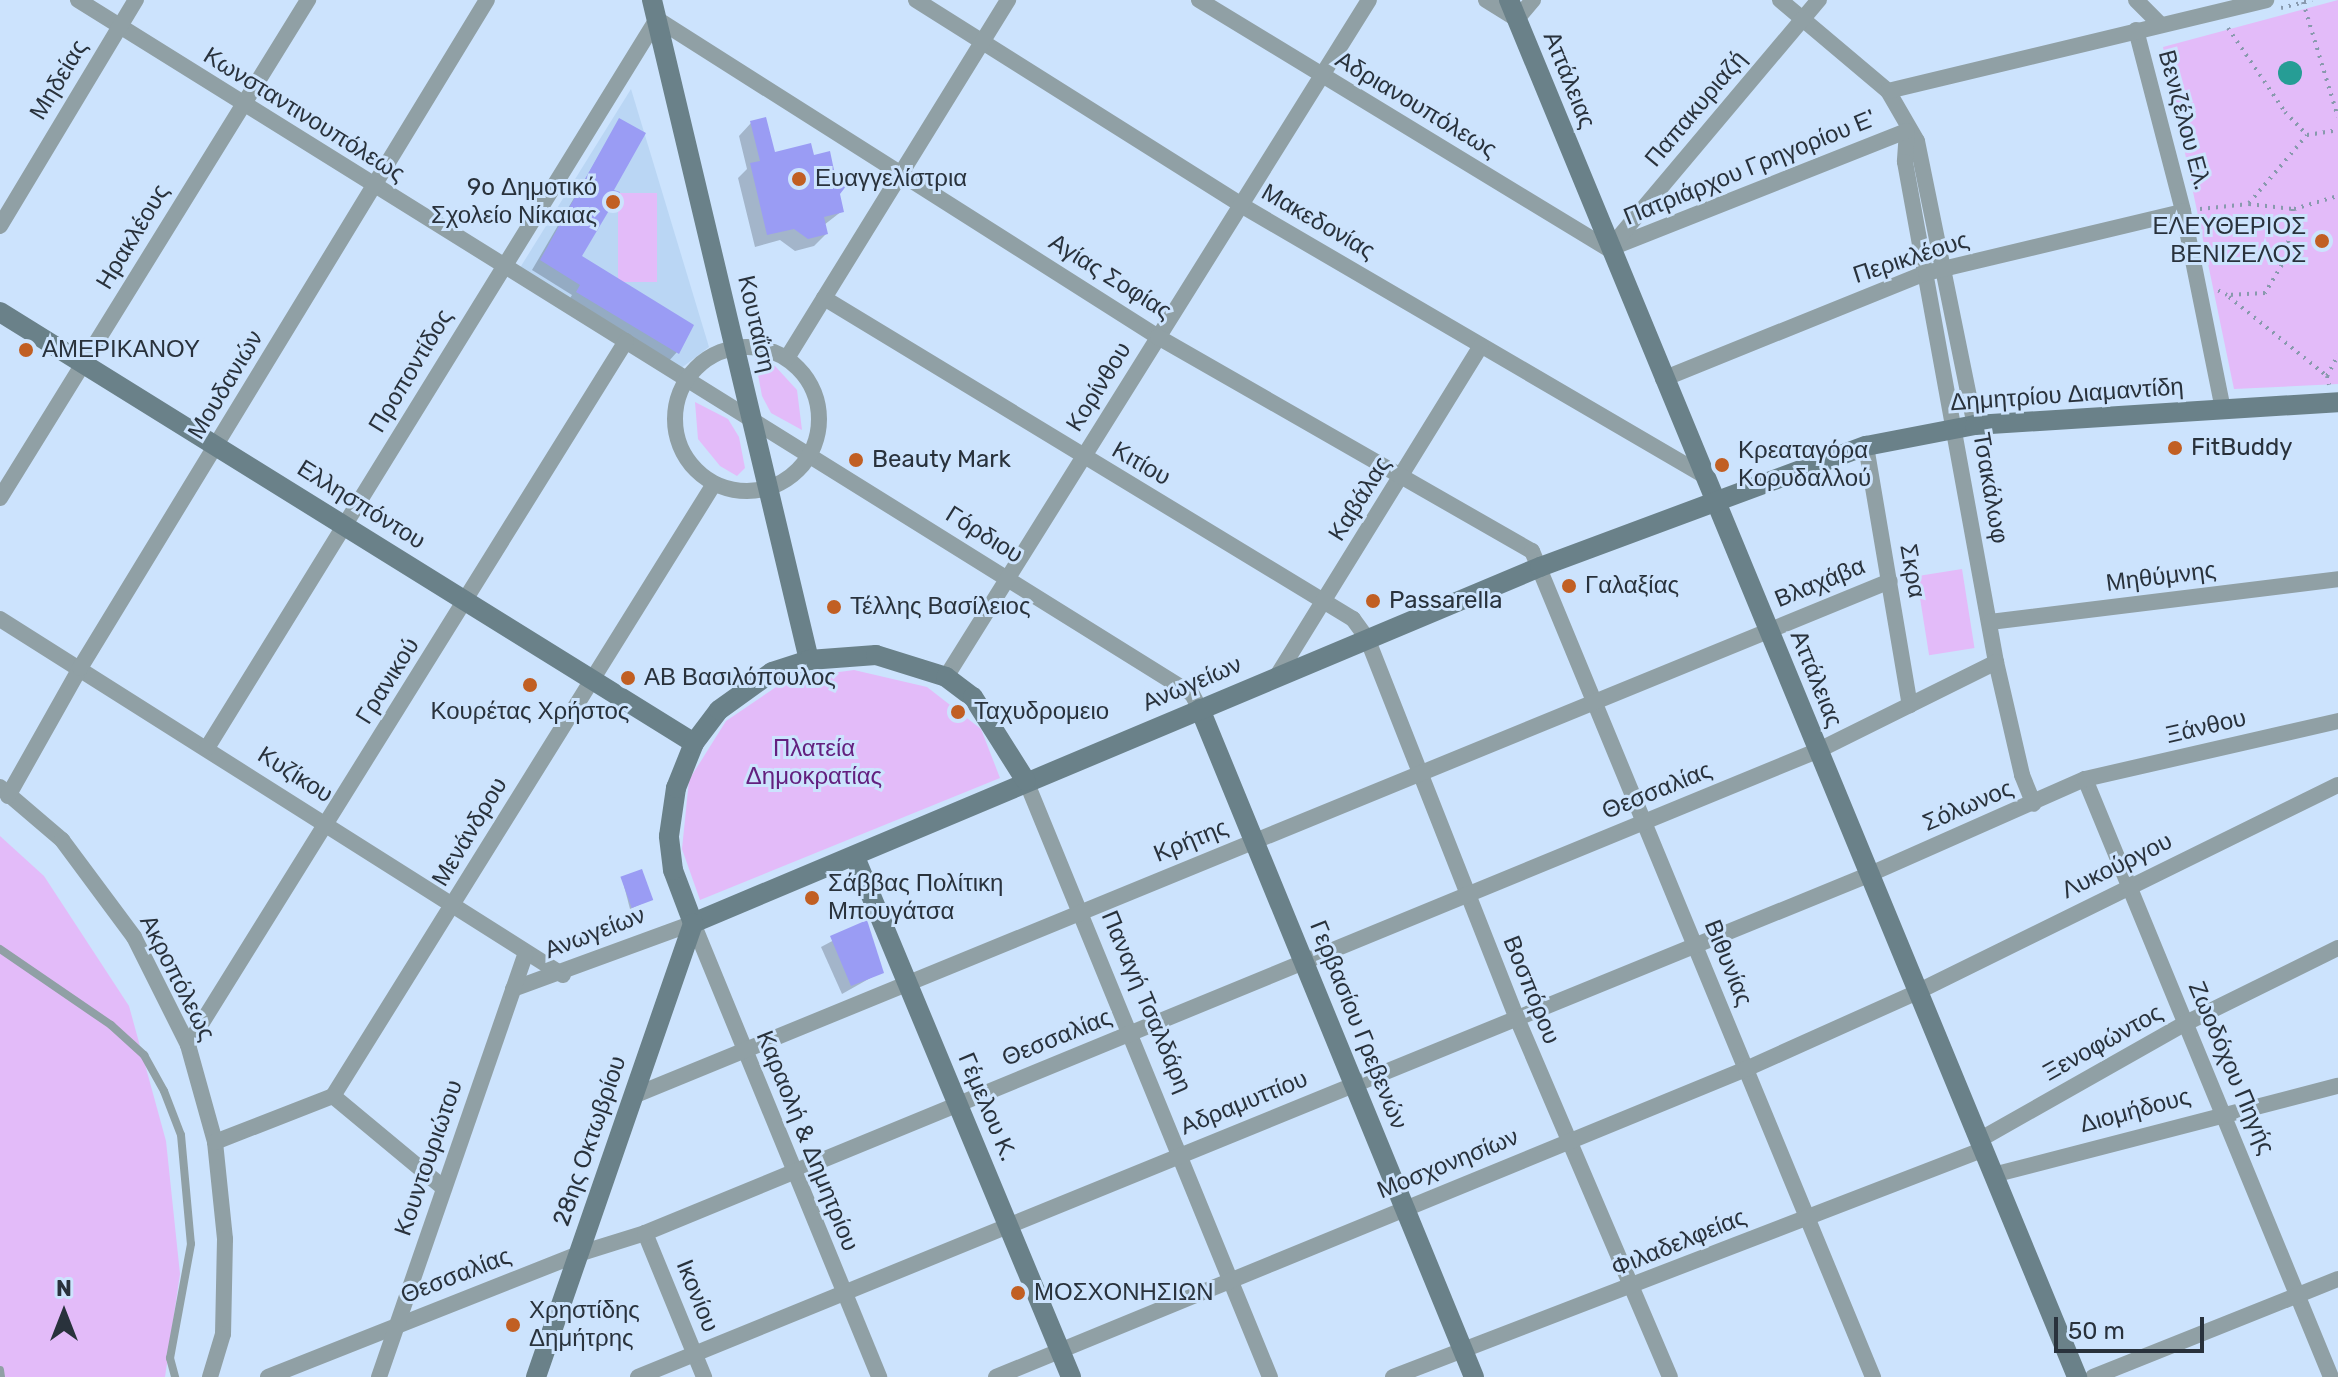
<!DOCTYPE html>
<meta charset="utf-8">
<style>
body{margin:0}
#map{position:relative;width:2338px;height:1377px;overflow:hidden;background:#cce3fd;font-family:Rubik,sans-serif}
div>[style]{position:absolute}
[style*='--x']{left:calc(var(--x)*1px);top:calc(var(--y)*1px);width:calc(var(--w)*1px);rotate:calc(var(--a)*1deg)}
.built>*{inset:0;background:#bad6f4}
.green>*{inset:0;background:#e3bbf9;transform-origin:0 0}
.water>*{inset:0;background:#269d95}
.round{border-radius:50%}
.shadow>*{inset:0;background:#0003}
.building>*{inset:0;background:#9a9cf4;transform-origin:0 0}
.path>*{height:4px;margin-top:-2px;transform-origin:0;background:repeating-linear-gradient(90deg,#8899ad 0 2px,transparent 0 8px)}
.lane>*{height:8px;margin:-4px;padding:0 4px;transform-origin:4px;border-radius:4px;background:#90a0a5}
.street>*{height:16px;margin:-8px;padding:0 8px;transform-origin:8px;border-radius:8px;background:#90a0a5}
.street>.ring{margin:-8px;padding:0;box-sizing:content-box;background:none;border:16px solid #90a0a5;border-radius:50%}
.secondary>*{height:20px;margin:-10px;padding:0 10px;transform-origin:10px;border-radius:10px;background:#6a8189}
.dots>*{width:22px;height:22px;translate:-50% -50%;box-sizing:border-box;border:4px solid #cce3fd;border-radius:50%}
span{translate:-50% -50%;white-space:nowrap;text-align:center;line-height:1.15;-webkit-text-stroke:6px #cce3fd;paint-order:stroke}
.street-label{font-size:24px;color:#29323c}
.poi-label{font-size:24px;color:#29323c}
.left{translate:0 -50%;text-align:left}
.right{translate:-100% -50%;text-align:right}
.park-label{font-size:24px;color:#63207f}
.north{position:absolute;left:24px;top:1273px;width:80px;height:80px;-webkit-text-stroke:6px #cce3fd;paint-order:stroke;rotate:0deg;font-size:22px;font-weight:700;line-height:32px;text-align:center;color:#29323c}
.north::after{content:'';display:block;margin:auto;width:28px;height:36px;background:#29323c;clip-path:polygon(50% 0,100% 100%,50% 72%,0 100%)}
.scale{position:absolute;left:2054px;top:1317px;width:150px;height:36px;box-sizing:border-box;border:4px solid #29323c;border-top:0;padding-left:10px;font-size:24px;line-height:28px;white-space:nowrap;color:#29323c;-webkit-text-stroke:6px #cce3fd;paint-order:stroke}
</style>
<div id="map">
<div class="built">
<div style="clip-path:polygon(631px 89px,709px 347px,680px 369px,518px 271px)"></div>
</div>
<div class="green">
<div style="clip-path:polygon(2338px 0,2338px 384px,2234px 389px,2163px 47px)"></div>
<div style="left:657px;top:193px;width:89px;height:39px;rotate:90deg"></div>
<div style="clip-path:polygon(755px 359px,775px 366px,797px 390px,802px 430px,771px 413px,762px 396px)"></div>
<div style="clip-path:polygon(695px 402px,728px 419px,739px 437px,745px 468px,737px 476px,720px 466px,698px 439px)"></div>
<div style="left:1962px;top:569px;width:80px;height:46px;rotate:81deg"></div>
<div style="clip-path:polygon(854px 670px,927px 687px,981px 729px,1000px 778px,700px 900px,682px 849px,689px 780px,726px 721px,788px 679px)"></div>
<div style="clip-path:polygon(0 836px,44px 876px,129px 1006px,166px 1141px,180px 1274px,165px 1377px,0 1377px)"></div>
</div>
<div class="water">
<div class="round" style="left:2278px;top:61px;width:24px;height:24px"></div>
</div>
<div class="shadow">
<div style="clip-path:polygon(619px 121px,579px 257px,677px 352px,668px 362px,568px 301px,572px 295px,532px 270px)"></div>
<div style="clip-path:polygon(751px 123px,773px 155px,813px 158px,838px 194px,842px 211px,824px 225px,826px 234px,814px 246px,795px 251px,780px 240px,755px 247px,738px 178px,747px 169px,739px 136px)"></div>
<div style="clip-path:polygon(622px 878px,648px 901px,630px 909px)"></div>
<div style="clip-path:polygon(866px 923px,881px 972px,842px 994px,821px 947px)"></div>
</div>
<div class="building">
<div style="clip-path:polygon(766px 117px,775px 152px,811px 143px,814px 155px,830px 151px,834px 170px,844px 173px,847px 185px,840px 194px,844px 212px,824px 217px,828px 234px,808px 239px,794px 229px,767px 235px,750px 163px,760px 161px,750px 121px)"></div>
<div style="clip-path:polygon(619px 118px,646px 133px,614px 190px,620px 192px,582px 256px,694px 325px,679px 354px,576px 292px,580px 285px,540px 260px)"></div>
<div style="left:642px;top:869px;width:33px;height:23px;rotate:70deg"></div>
<div style="clip-path:polygon(867px 920px,884px 973px,851px 986px,830px 936px)"></div>
</div>
<div class="path">
<div style="--x:2303;--y:2;--w:120;--a:73.1"></div>
<div style="--x:2281;--y:8;--w:32;--a:-14"></div>
<div style="--x:2228;--y:28;--w:102;--a:55.8"></div>
<div style="--x:2285;--y:112;--w:32;--a:46"></div>
<div style="--x:2307;--y:135;--w:31;--a:-9"></div>
<div style="--x:2249;--y:203;--w:89;--a:-49.5"></div>
<div style="--x:2200;--y:209;--w:49;--a:-5.8"></div>
<div style="--x:2249;--y:204;--w:44;--a:6.5"></div>
<div style="--x:2293;--y:209;--w:49;--a:98.1"></div>
<div style="--x:2286;--y:258;--w:41;--a:121"></div>
<div style="--x:2265;--y:293;--w:38;--a:177"></div>
<div style="--x:2227;--y:295;--w:11;--a:-153"></div>
<div style="--x:2294;--y:209;--w:46;--a:-16.5"></div>
<div style="--x:2229;--y:297;--w:126;--a:38.9"></div>
<div style="--x:2327;--y:376;--w:9;--a:77"></div>
<div style="--x:2327;--y:376;--w:24;--a:-62"></div>
</div>
<div class="lane">
<div style="--x:0;--y:949;--w:135;--a:34.4"></div>
<div style="--x:111;--y:1025;--w:45;--a:42.3"></div>
<div style="--x:144;--y:1055;--w:41;--a:60.9"></div>
<div style="--x:164;--y:1091;--w:47;--a:68.9"></div>
<div style="--x:181;--y:1135;--w:109;--a:84.8"></div>
<div style="--x:191;--y:1244;--w:116;--a:100.4"></div>
<div style="--x:170;--y:1358;--w:20;--a:75"></div>
<div style="--x:0;--y:1370;--w:7;--a:82"></div>
</div>
<div class="street">
<div style="--x:78;--y:0;--w:1312;--a:31.92"></div>
<div style="--x:1192;--y:694;--w:17;--a:62"></div>
<div style="--x:916;--y:0;--w:384;--a:32.2"></div>
<div style="--x:1241;--y:205;--w:535;--a:30.3"></div>
<div style="--x:1199;--y:0;--w:480;--a:31.3"></div>
<div style="--x:1486;--y:0;--w:36;--a:32"></div>
<div style="--x:1517;--y:19;--w:25;--a:-50"></div>
<div style="--x:1780;--y:0;--w:141;--a:40.1"></div>
<div style="--x:1888;--y:91;--w:58;--a:59.9"></div>
<div style="--x:1917;--y:141;--w:290;--a:78.5"></div>
<div style="--x:2136;--y:0;--w:34;--a:45"></div>
<div style="--x:2136;--y:30;--w:187;--a:75.4"></div>
<div style="--x:2183;--y:211;--w:203;--a:78.6"></div>
<div style="--x:1888;--y:91;--w:389;--a:-13.5"></div>
<div style="--x:1907;--y:131;--w:31;--a:94"></div>
<div style="--x:1905;--y:162;--w:508;--a:79.69"></div>
<div style="--x:1996;--y:662;--w:116;--a:77"></div>
<div style="--x:2022;--y:775;--w:31;--a:68"></div>
<div style="--x:0;--y:226;--w:264;--a:-59"></div>
<div style="--x:1611;--y:248;--w:318;--a:-21.6"></div>
<div style="--x:1609;--y:249;--w:326;--a:-49.9"></div>
<div style="--x:824;--y:298;--w:619;--a:31.25"></div>
<div style="--x:1353;--y:619;--w:24;--a:54"></div>
<div style="--x:1367;--y:638;--w:406;--a:68.5"></div>
<div style="--x:1516;--y:1016;--w:392;--a:66.9"></div>
<div class="ring" style="left:675px;top:347px;width:128px;height:128px"></div>
<div style="--x:787;--y:358;--w:421;--a:-58.3"></div>
<div style="--x:1663;--y:379;--w:284;--a:-22"></div>
<div style="--x:1926;--y:273;--w:264;--a:-13.4"></div>
<div style="--x:1866;--y:446;--w:263;--a:80.4"></div>
<div style="--x:0;--y:498;--w:586;--a:-58.26"></div>
<div style="--x:0;--y:619;--w:666;--a:32.31"></div>
<div style="--x:1990;--y:622;--w:351;--a:-7"></div>
<div style="--x:1277;--y:676;--w:388;--a:-58.3"></div>
<div style="--x:946;--y:677;--w:798;--a:-58"></div>
<div style="--x:207;--y:748;--w:857;--a:-58.31"></div>
<div style="--x:657;--y:19;--w:593;--a:32.4"></div>
<div style="--x:1158;--y:337;--w:431;--a:29.8"></div>
<div style="--x:1532;--y:551;--w:894;--a:67.57"></div>
<div style="--x:2085;--y:779;--w:647;--a:67.64"></div>
<div style="--x:1026;--y:781;--w:644;--a:67.74"></div>
<div style="--x:0;--y:787;--w:82;--a:40.5"></div>
<div style="--x:62;--y:840;--w:121;--a:53.4"></div>
<div style="--x:134;--y:937;--w:121;--a:63.4"></div>
<div style="--x:188;--y:1045;--w:101;--a:74.4"></div>
<div style="--x:215;--y:1142;--w:98;--a:84.1"></div>
<div style="--x:225;--y:1239;--w:95;--a:91.2"></div>
<div style="--x:223;--y:1334;--w:45;--a:106.8"></div>
<div style="--x:8;--y:796;--w:147;--a:-60.6"></div>
<div style="--x:80;--y:668;--w:782;--a:-58.65"></div>
<div style="--x:513;--y:989;--w:192;--a:-20.1"></div>
<div style="--x:693;--y:923;--w:491;--a:67.7"></div>
<div style="--x:188;--y:1045;--w:829;--a:-58.11"></div>
<div style="--x:333;--y:1096;--w:144;--a:39.7"></div>
<div style="--x:633;--y:1096;--w:1358;--a:-22.28"></div>
<div style="--x:1979;--y:1140;--w:238;--a:-29.5"></div>
<div style="--x:2186;--y:1023;--w:169;--a:-26.3"></div>
<div style="--x:215;--y:1142;--w:127;--a:-21.3"></div>
<div style="--x:333;--y:1096;--w:721;--a:-58.1"></div>
<div style="--x:1993;--y:1175;--w:356;--a:-14.5"></div>
<div style="--x:645;--y:1233;--w:156;--a:67.7"></div>
<div style="--x:268;--y:1377;--w:334;--a:-21.6"></div>
<div style="--x:578;--y:1254;--w:70;--a:-17.4"></div>
<div style="--x:645;--y:1233;--w:1267;--a:-22.36"></div>
<div style="--x:1817;--y:751;--w:200;--a:-26.4"></div>
<div style="--x:379;--y:1377;--w:447;--a:-70.9"></div>
<div style="--x:638;--y:1377;--w:1328;--a:-22.2"></div>
<div style="--x:1868;--y:875;--w:237;--a:-23.9"></div>
<div style="--x:2085;--y:779;--w:260;--a:-12.9"></div>
<div style="--x:996;--y:1377;--w:811;--a:-22.33"></div>
<div style="--x:1746;--y:1069;--w:188;--a:-24.2"></div>
<div style="--x:1917;--y:992;--w:469;--a:-26.2"></div>
<div style="--x:1393;--y:1377;--w:631;--a:-21.08"></div>
<div style="--x:2093;--y:1377;--w:264;--a:-21.8"></div>
</div>
<div class="secondary">
<div style="--x:652;--y:0;--w:678;--a:76.62"></div>
<div style="--x:1509;--y:0;--w:1490;--a:67.58"></div>
<div style="--x:0;--y:312;--w:817;--a:31.84"></div>
<div style="--x:1200;--y:709;--w:722;--a:67.7"></div>
<div style="--x:855;--y:857;--w:563;--a:67.44"></div>
<div style="--x:693;--y:923;--w:919;--a:-22.8"></div>
<div style="--x:1540;--y:567;--w:348;--a:-20.4"></div>
<div style="--x:1866;--y:446;--w:111;--a:-10.9"></div>
<div style="--x:1975;--y:425;--w:364;--a:-3.6"></div>
<div style="--x:693;--y:923;--w:57;--a:-110.7"></div>
<div style="--x:673;--y:870;--w:34;--a:-97"></div>
<div style="--x:669;--y:836;--w:49;--a:-81.7"></div>
<div style="--x:676;--y:788;--w:48;--a:-68.2"></div>
<div style="--x:694;--y:743;--w:41;--a:-52.9"></div>
<div style="--x:719;--y:710;--w:65;--a:-35.6"></div>
<div style="--x:772;--y:672;--w:39;--a:-18"></div>
<div style="--x:809;--y:660;--w:67;--a:-4.3"></div>
<div style="--x:876;--y:655;--w:73;--a:17.4"></div>
<div style="--x:946;--y:677;--w:34;--a:37"></div>
<div style="--x:973;--y:697;--w:99;--a:57.8"></div>
<div style="--x:536;--y:1377;--w:480;--a:-70.9"></div>
</div>
<div class="dots">
<div style="left:799px;top:179px;background:#c15f23"></div>
<div style="left:613px;top:202px;background:#c15f23"></div>
<div style="left:2322px;top:241px;background:#c15f23"></div>
<div style="left:26px;top:350px;background:#c15f23"></div>
<div style="left:2175px;top:448px;background:#c15f23"></div>
<div style="left:856px;top:460px;background:#c15f23"></div>
<div style="left:1722px;top:465px;background:#c15f23"></div>
<div style="left:1569px;top:586px;background:#c15f23"></div>
<div style="left:1373px;top:601px;background:#c15f23"></div>
<div style="left:834px;top:607px;background:#c15f23"></div>
<div style="left:628px;top:678px;background:#c15f23"></div>
<div style="left:530px;top:685px;background:#c15f23"></div>
<div style="left:958px;top:712px;background:#c15f23"></div>
<div style="left:812px;top:898px;background:#c15f23"></div>
<div style="left:1018px;top:1293px;background:#c15f23"></div>
<div style="left:513px;top:1325px;background:#c15f23"></div>
</div>
<div class="street-label">
<span style="left:59px;top:80px;rotate:-59deg">Μηδείας</span>
<span style="left:1569px;top:80px;rotate:68deg">Αττάλειας</span>
<span style="left:1416px;top:105px;rotate:31deg">Αδριανουπόλεως</span>
<span style="left:1696px;top:109px;rotate:-50deg">Παπακυριαζή</span>
<span style="left:304px;top:115px;rotate:32deg">Κωνσταντινουπόλεως</span>
<span style="left:2184px;top:120px;rotate:75deg">Βενιζέλου Ελ.</span>
<span style="left:1750px;top:168px;rotate:-22deg">Πατριάρχου Γρηγορίου Ε'</span>
<span style="left:1318px;top:222px;rotate:30deg">Μακεδονίας</span>
<span style="left:133px;top:237px;rotate:-59deg">Ηρακλέους</span>
<span style="left:1911px;top:258px;rotate:-18deg">Περικλέους</span>
<span style="left:1110px;top:277px;rotate:32deg">Αγίας Σοφίας</span>
<span style="left:756px;top:324px;rotate:77deg">Κουταΐση</span>
<span style="left:411px;top:371px;rotate:-59deg">Προποντίδος</span>
<span style="left:226px;top:385px;rotate:-59deg">Μουδανιών</span>
<span style="left:1099px;top:387px;rotate:-58deg">Κορίνθου</span>
<span style="left:2067px;top:395px;rotate:-4deg">Δημητρίου Διαμαντίδη</span>
<span style="left:1141px;top:464px;rotate:30deg">Κιτίου</span>
<span style="left:1990px;top:488px;rotate:80deg">Τσακάλωφ</span>
<span style="left:1360px;top:499px;rotate:-58deg">Καβάλας</span>
<span style="left:361px;top:505px;rotate:32deg">Ελλησπόντου</span>
<span style="left:984px;top:535px;rotate:32deg">Γόρδιου</span>
<span style="left:1912px;top:571px;rotate:80deg">Σκρα</span>
<span style="left:2161px;top:577px;rotate:-7deg">Μηθύμνης</span>
<span style="left:1820px;top:583px;rotate:-22deg">Βλαχάβα</span>
<span style="left:1816px;top:679px;rotate:68deg">Αττάλειας</span>
<span style="left:388px;top:681px;rotate:-58deg">Γρανικού</span>
<span style="left:1192px;top:684px;rotate:-23deg">Ανωγείων</span>
<span style="left:2206px;top:727px;rotate:-13deg">Ξάνθου</span>
<span style="left:295px;top:775px;rotate:32deg">Κυζίκου</span>
<span style="left:1657px;top:791px;rotate:-22deg">Θεσσαλίας</span>
<span style="left:1968px;top:806px;rotate:-23deg">Σόλωνος</span>
<span style="left:470px;top:832px;rotate:-59deg">Μενάνδρου</span>
<span style="left:1191px;top:841px;rotate:-22deg">Κρήτης</span>
<span style="left:2117px;top:866px;rotate:-26deg">Λυκούργου</span>
<span style="left:595px;top:933px;rotate:-21deg">Ανωγείων</span>
<span style="left:1728px;top:963px;rotate:68deg">Βιθυνίας</span>
<span style="left:177px;top:978px;rotate:63deg">Ακροπόλεως</span>
<span style="left:1531px;top:990px;rotate:68deg">Βοσπόρου</span>
<span style="left:1146px;top:1002px;rotate:67deg">Παναγή Τσαλδάρη</span>
<span style="left:1358px;top:1025px;rotate:68deg">Γερβασίου Γρεβενών</span>
<span style="left:1057px;top:1038px;rotate:-22deg">Θεσσαλίας</span>
<span style="left:2103px;top:1043px;rotate:-29deg">Ξενοφώντος</span>
<span style="left:2231px;top:1068px;rotate:67deg">Ζωοδόχου Πηγής</span>
<span style="left:1244px;top:1103px;rotate:-22deg">Αδραμυττίου</span>
<span style="left:987px;top:1107px;rotate:67deg">Γέμελου Κ.</span>
<span style="left:2135px;top:1111px;rotate:-15deg">Διομήδους</span>
<span style="left:590px;top:1141px;rotate:-71deg">28ης Οκτωβρίου</span>
<span style="left:807px;top:1141px;rotate:68deg">Καραολή &amp; Δημητρίου</span>
<span style="left:429px;top:1158px;rotate:-71deg">Κουντουριώτου</span>
<span style="left:1448px;top:1164px;rotate:-22deg">Μοσχονησίων</span>
<span style="left:1679px;top:1243px;rotate:-22deg">Φιλαδελφείας</span>
<span style="left:456px;top:1276px;rotate:-21deg">Θεσσαλίας</span>
<span style="left:697px;top:1296px;rotate:68deg">Ικονίου</span>
</div>
<div class="poi-label">
<span class="left" style="left:815px;top:179px">Ευαγγελίστρια</span>
<span class="right" style="left:597px;top:202px">9o Δημοτικό<br>Σχολείο Νίκαιας</span>
<span class="right" style="left:2306px;top:241px">ΕΛΕΥΘΕΡΙΟΣ<br>ΒΕΝΙΖΕΛΟΣ</span>
<span class="left" style="left:42px;top:350px">ΑΜΕΡΙΚΑΝΟΥ</span>
<span class="left" style="left:2191px;top:448px">FitBuddy</span>
<span class="left" style="left:1738px;top:465px">Κρεαταγόρα<br>Κορυδαλλού</span>
<span class="left" style="left:872px;top:460px">Beauty Mark</span>
<span class="left" style="left:1585px;top:586px">Γαλαξίας</span>
<span class="left" style="left:1389px;top:601px">Passarella</span>
<span class="left" style="left:850px;top:607px">Τέλλης Βασίλειος</span>
<span class="left" style="left:644px;top:678px">ΑΒ Βασιλόπουλος</span>
<span style="left:530px;top:712px">Κουρέτας Χρήστος</span>
<span class="left" style="left:974px;top:712px">Ταχυδρομειο</span>
<span class="left" style="left:828px;top:898px">Σάββας Πολίτικη<br>Μπουγάτσα</span>
<span class="left" style="left:1034px;top:1293px">ΜΟΣΧΟΝΗΣΙΩΝ</span>
<span class="left" style="left:529px;top:1325px">Χρηστίδης<br>Δημήτρης</span>
</div>
<div class="park-label">
<span style="left:814px;top:763px">Πλατεία<br>Δημοκρατίας</span>
</div>
<div class="north">N</div>
<div class="scale">50 m</div>
</div>
